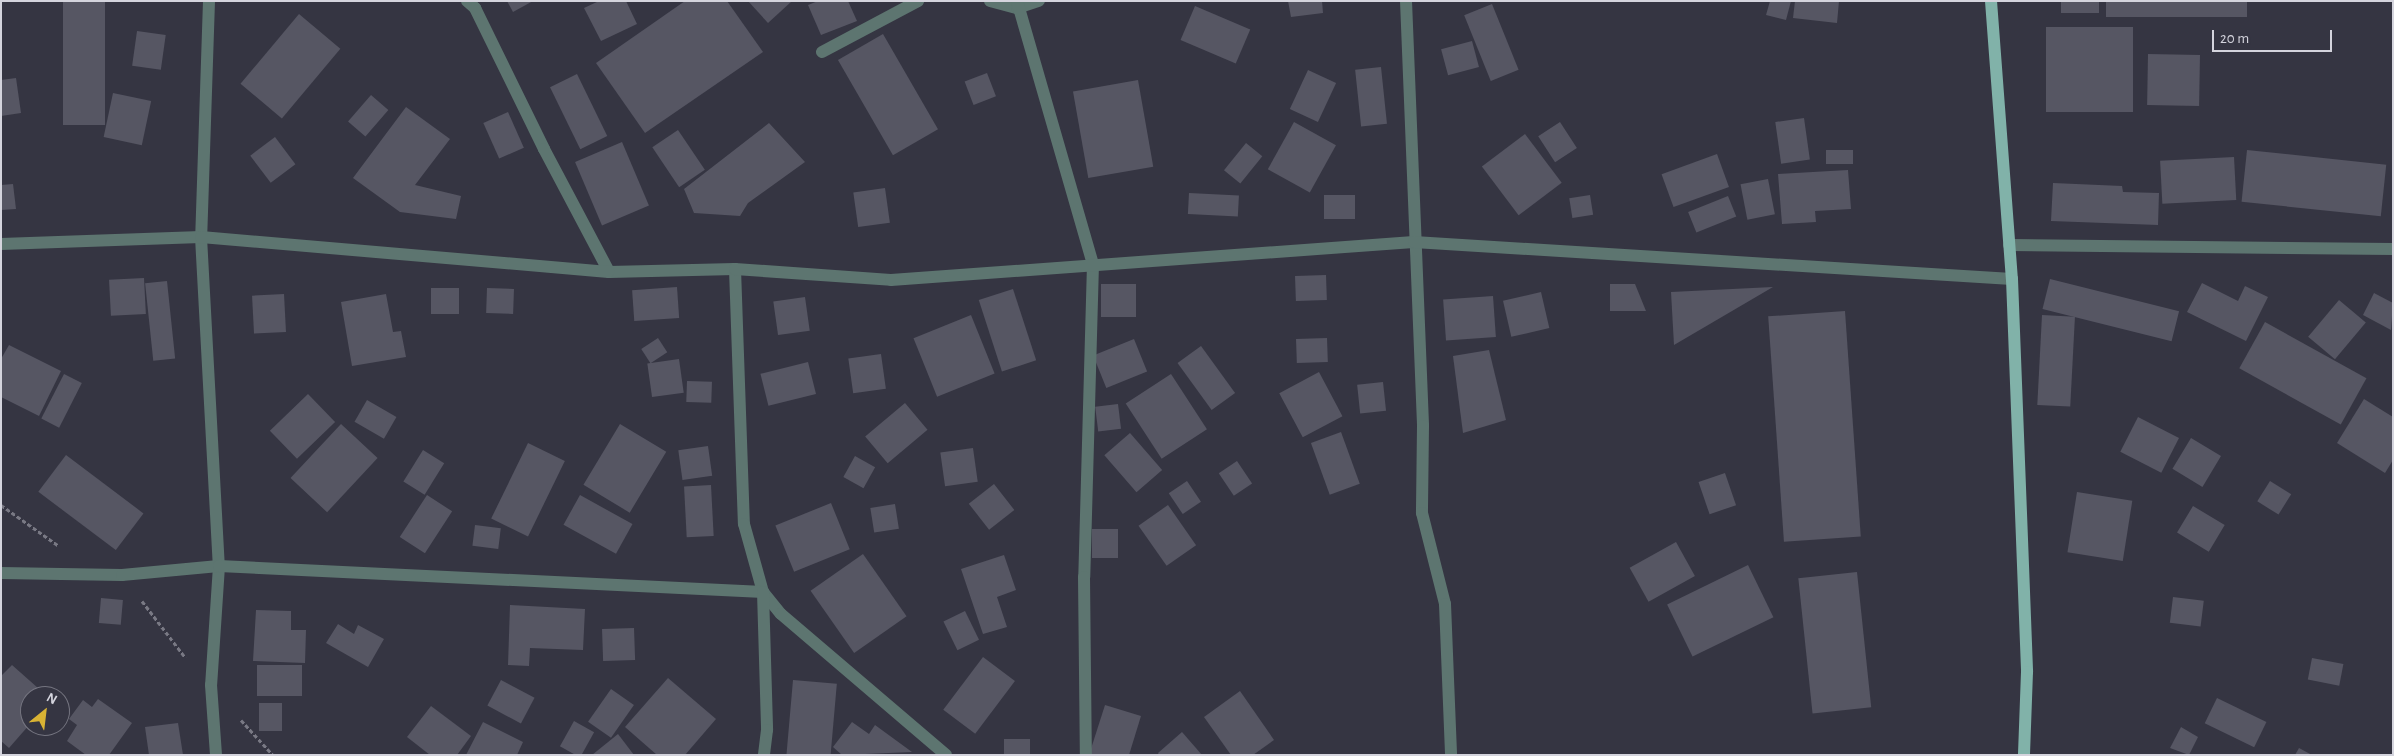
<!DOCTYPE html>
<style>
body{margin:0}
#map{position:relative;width:2394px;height:756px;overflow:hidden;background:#353542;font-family:"Alegreya Sans",sans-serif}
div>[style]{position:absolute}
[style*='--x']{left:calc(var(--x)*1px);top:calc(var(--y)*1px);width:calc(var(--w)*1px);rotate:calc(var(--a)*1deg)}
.building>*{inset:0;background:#565663;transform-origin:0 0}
.path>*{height:3px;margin-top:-1.5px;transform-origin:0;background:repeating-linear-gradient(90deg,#797984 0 4px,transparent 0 6.5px)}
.minor>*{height:12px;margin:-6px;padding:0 6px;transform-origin:6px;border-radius:6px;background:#5d7570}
.major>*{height:12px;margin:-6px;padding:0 6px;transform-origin:6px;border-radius:6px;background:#81b2a9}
span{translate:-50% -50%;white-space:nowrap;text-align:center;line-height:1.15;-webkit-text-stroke:4.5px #353542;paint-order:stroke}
.frame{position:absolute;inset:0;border:2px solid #d4d4dd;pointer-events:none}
.north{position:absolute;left:20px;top:686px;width:50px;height:50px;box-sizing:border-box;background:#353542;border:1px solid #757580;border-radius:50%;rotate:29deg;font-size:14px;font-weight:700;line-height:20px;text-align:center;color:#d4d4dd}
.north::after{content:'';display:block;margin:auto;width:18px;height:22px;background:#d9b334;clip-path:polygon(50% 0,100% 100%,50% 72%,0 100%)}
.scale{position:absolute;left:2212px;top:30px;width:120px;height:22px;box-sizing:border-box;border:2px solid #d4d4dd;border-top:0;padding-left:6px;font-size:15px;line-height:18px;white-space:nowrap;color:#d4d4dd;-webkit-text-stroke:4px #353542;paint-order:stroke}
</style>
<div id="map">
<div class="building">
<div style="left:63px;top:1px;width:42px;height:124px"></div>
<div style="clip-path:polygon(507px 1px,533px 1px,513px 12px)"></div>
<div style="clip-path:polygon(599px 1px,626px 1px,637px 24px,601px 41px,584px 8px)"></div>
<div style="clip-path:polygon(685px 1px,727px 1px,763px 52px,645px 133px,596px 63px)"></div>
<div style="clip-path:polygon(748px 1px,792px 1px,768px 23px)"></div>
<div style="clip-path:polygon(818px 1px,848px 1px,857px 21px,821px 35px,808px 5px)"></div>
<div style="clip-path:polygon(1288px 1px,1322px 1px,1323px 13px,1291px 17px)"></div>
<div style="clip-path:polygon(1770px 1px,1791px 1px,1786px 20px,1766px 15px)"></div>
<div style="clip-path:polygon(1795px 1px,1839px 1px,1837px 23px,1793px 18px)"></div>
<div style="left:2061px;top:1px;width:38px;height:12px"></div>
<div style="left:2106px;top:1px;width:141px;height:16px"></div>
<div style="left:1492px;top:4px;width:71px;height:30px;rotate:68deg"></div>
<div style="left:1195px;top:6px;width:60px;height:37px;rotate:23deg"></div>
<div style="left:299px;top:14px;width:54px;height:91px;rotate:40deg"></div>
<div style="left:2046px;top:27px;width:87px;height:85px"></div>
<div style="left:137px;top:31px;width:29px;height:35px;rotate:8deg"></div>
<div style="left:883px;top:34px;width:110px;height:52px;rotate:60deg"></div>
<div style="left:1472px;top:41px;width:27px;height:32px;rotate:75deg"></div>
<div style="left:2148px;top:54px;width:52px;height:51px;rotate:1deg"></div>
<div style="left:1381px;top:67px;width:57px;height:26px;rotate:84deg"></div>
<div style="left:1308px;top:70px;width:31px;height:43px;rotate:25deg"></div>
<div style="left:987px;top:73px;width:25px;height:24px;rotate:69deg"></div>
<div style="left:577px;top:74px;width:69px;height:30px;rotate:64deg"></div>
<div style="clip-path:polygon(16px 78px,21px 113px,1px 116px,1px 80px)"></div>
<div style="left:1138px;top:80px;width:88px;height:66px;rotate:80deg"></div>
<div style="left:113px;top:93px;width:39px;height:45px;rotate:12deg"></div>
<div style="left:371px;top:95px;width:23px;height:35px;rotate:41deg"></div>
<div style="clip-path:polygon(406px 107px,450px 139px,415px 185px,461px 196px,456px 219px,400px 212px,353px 178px)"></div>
<div style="left:508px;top:112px;width:39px;height:27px;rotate:66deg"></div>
<div style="left:1804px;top:118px;width:42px;height:29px;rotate:82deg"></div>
<div style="left:1294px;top:122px;width:48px;height:54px;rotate:29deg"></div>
<div style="left:1560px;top:122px;width:31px;height:26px;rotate:57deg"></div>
<div style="clip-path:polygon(769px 123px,805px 162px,748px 203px,740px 216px,694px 213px,684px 189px)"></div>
<div style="left:678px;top:130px;width:48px;height:31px;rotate:56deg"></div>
<div style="left:1525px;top:134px;width:61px;height:54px;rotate:53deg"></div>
<div style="left:275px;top:137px;width:34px;height:31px;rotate:53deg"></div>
<div style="left:622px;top:142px;width:69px;height:51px;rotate:67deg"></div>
<div style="left:1246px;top:143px;width:21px;height:35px;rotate:39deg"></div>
<div style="left:1853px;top:150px;width:14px;height:27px;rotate:90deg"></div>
<div style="left:2247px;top:150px;width:140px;height:52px;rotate:6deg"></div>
<div style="left:1717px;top:154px;width:35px;height:59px;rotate:70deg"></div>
<div style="left:2234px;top:157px;width:43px;height:74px;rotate:87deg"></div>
<div style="clip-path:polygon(1848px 170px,1851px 209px,1815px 211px,1816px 222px,1782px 224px,1778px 174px)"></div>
<div style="left:1768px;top:179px;width:36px;height:28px;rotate:79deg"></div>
<div style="clip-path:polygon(2053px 183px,2122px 186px,2123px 192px,2159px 193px,2158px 225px,2051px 221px)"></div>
<div style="clip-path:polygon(13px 184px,16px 209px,1px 210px,1px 185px)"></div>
<div style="left:885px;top:188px;width:35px;height:32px;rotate:82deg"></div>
<div style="left:1189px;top:193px;width:50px;height:21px;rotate:3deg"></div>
<div style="left:1355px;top:195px;width:24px;height:31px;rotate:90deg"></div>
<div style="left:1590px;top:195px;width:20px;height:21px;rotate:81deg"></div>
<div style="left:1728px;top:196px;width:22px;height:43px;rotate:68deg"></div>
<div style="left:1326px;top:275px;width:25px;height:31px;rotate:88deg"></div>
<div style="left:144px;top:278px;width:36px;height:35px;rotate:87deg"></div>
<div style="left:2050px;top:279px;width:133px;height:31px;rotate:14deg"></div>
<div style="left:167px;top:281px;width:78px;height:22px;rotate:84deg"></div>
<div style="clip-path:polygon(2202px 283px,2238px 301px,2245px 286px,2268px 297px,2246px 341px,2187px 312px)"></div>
<div style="left:1101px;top:284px;width:35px;height:33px"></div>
<div style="clip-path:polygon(1610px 284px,1635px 284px,1646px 311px,1610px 311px)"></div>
<div style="left:677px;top:287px;width:31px;height:45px;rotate:86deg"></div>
<div style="clip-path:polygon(1773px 287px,1674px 345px,1671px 292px)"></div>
<div style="left:459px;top:288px;width:26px;height:28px;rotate:90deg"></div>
<div style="left:487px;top:288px;width:27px;height:25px;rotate:2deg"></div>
<div style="left:1013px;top:289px;width:75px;height:36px;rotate:72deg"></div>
<div style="left:1541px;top:292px;width:37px;height:39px;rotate:77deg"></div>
<div style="clip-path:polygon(2374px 293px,2393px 303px,2391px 330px,2363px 315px)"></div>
<div style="left:284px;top:294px;width:38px;height:32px;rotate:87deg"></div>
<div style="clip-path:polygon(386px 294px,393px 332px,401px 331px,406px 357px,352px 366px,341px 302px)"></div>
<div style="left:1493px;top:296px;width:41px;height:50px;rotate:86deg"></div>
<div style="left:805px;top:297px;width:34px;height:32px;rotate:82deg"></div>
<div style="left:2339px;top:300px;width:35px;height:48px;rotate:40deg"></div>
<div style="left:1845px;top:311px;width:226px;height:77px;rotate:86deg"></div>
<div style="left:971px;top:315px;width:63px;height:62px;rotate:68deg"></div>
<div style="left:2042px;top:315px;width:33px;height:90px;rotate:3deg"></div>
<div style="left:2265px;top:322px;width:116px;height:53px;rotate:29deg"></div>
<div style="left:658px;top:338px;width:17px;height:20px;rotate:57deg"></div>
<div style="left:1327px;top:338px;width:24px;height:31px;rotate:88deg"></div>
<div style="left:1134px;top:339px;width:35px;height:44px;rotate:68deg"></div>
<div style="clip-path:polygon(9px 345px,61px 371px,39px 416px,1px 397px,1px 359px)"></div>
<div style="left:1201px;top:346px;width:58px;height:29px;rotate:54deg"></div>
<div style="clip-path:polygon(1489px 350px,1506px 420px,1463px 433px,1453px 356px)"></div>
<div style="left:881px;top:354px;width:35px;height:33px;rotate:82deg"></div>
<div style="left:679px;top:359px;width:34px;height:32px;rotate:82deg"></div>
<div style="left:808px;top:362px;width:33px;height:49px;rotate:76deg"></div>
<div style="left:1319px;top:372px;width:50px;height:45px;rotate:62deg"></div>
<div style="left:64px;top:374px;width:20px;height:50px;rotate:27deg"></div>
<div style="left:1171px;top:374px;width:66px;height:54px;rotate:57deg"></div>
<div style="left:687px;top:381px;width:25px;height:21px;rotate:2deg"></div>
<div style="left:1383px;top:382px;width:29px;height:26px;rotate:84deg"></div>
<div style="left:308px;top:394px;width:39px;height:53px;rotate:46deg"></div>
<div style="clip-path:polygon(2364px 399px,2393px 417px,2393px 460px,2385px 473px,2337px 443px)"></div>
<div style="left:367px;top:400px;width:34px;height:25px;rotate:30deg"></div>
<div style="left:905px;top:403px;width:35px;height:52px;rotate:50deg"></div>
<div style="left:1118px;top:404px;width:25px;height:23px;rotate:83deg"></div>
<div style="left:2138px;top:417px;width:46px;height:39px;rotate:27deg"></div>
<div style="left:341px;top:424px;width:50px;height:74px;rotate:43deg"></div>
<div style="left:620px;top:424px;width:54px;height:71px;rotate:31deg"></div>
<div style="left:1341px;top:432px;width:55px;height:32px;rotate:70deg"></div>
<div style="left:1130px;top:433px;width:49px;height:34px;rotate:49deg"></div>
<div style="left:2191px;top:438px;width:35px;height:36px;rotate:31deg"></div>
<div style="left:528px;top:443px;width:41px;height:84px;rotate:26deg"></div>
<div style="left:708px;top:446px;width:30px;height:30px;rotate:82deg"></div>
<div style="left:973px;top:448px;width:34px;height:33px;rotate:82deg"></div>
<div style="left:423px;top:450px;width:25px;height:37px;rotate:32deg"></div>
<div style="left:66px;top:455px;width:97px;height:46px;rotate:37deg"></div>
<div style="left:855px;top:456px;width:23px;height:24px;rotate:29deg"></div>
<div style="left:1237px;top:461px;width:27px;height:22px;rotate:56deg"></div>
<div style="left:1725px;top:473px;width:34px;height:28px;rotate:71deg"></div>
<div style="left:1187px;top:481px;width:25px;height:22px;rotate:56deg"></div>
<div style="left:2270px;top:481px;width:25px;height:24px;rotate:32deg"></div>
<div style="left:994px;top:484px;width:33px;height:32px;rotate:52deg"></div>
<div style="left:711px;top:485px;width:51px;height:27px;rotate:87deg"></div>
<div style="left:2077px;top:492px;width:56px;height:61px;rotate:9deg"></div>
<div style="left:427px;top:495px;width:30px;height:50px;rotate:33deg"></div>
<div style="left:580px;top:495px;width:60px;height:34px;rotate:29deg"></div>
<div style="left:831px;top:503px;width:50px;height:60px;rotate:68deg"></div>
<div style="left:895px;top:504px;width:25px;height:25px;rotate:81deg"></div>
<div style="left:1168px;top:505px;width:49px;height:36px;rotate:55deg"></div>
<div style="left:2193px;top:506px;width:37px;height:31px;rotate:31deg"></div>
<div style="left:475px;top:525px;width:26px;height:21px;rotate:7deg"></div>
<div style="left:1118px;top:529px;width:29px;height:26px;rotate:90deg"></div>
<div style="left:1676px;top:542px;width:39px;height:53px;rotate:61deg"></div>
<div style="left:863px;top:554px;width:76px;height:64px;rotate:55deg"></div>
<div style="clip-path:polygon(1004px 555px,1016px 590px,997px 597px,1007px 627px,983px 634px,961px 569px)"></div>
<div style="left:1748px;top:565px;width:58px;height:90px;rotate:64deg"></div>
<div style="left:1857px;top:572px;width:136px;height:59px;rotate:84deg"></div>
<div style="left:2173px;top:597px;width:31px;height:26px;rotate:7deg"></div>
<div style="left:101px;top:598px;width:22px;height:25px;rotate:5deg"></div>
<div style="clip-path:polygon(510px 605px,585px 609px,583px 650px,530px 648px,529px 666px,508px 665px)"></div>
<div style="clip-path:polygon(256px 610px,291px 611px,291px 630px,306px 630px,305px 663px,253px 661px)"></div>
<div style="left:965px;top:611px;width:32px;height:24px;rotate:64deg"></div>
<div style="clip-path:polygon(338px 624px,354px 634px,358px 625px,384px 639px,368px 667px,326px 643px)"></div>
<div style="left:634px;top:628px;width:32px;height:32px;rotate:88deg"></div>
<div style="left:983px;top:657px;width:40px;height:66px;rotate:37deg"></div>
<div style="left:2312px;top:658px;width:32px;height:22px;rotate:11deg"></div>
<div style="clip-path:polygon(12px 665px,47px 696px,30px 696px,30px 724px,9px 748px,1px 741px,1px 676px)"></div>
<div style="left:257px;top:665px;width:45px;height:31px"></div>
<div style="clip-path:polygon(668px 678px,716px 719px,685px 755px,657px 755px,625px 727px)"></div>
<div style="left:501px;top:680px;width:38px;height:29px;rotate:28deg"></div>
<div style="left:793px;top:680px;width:44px;height:75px;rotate:5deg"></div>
<div style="left:611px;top:689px;width:28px;height:40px;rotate:35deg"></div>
<div style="clip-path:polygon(1240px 691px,1274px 740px,1253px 755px,1231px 755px,1204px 717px)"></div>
<div style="left:2217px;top:698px;width:55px;height:28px;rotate:26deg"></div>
<div style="clip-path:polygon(98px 699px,132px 723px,109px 755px,86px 755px,67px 741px,77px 725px,69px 719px,83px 700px,92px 707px)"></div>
<div style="left:259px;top:703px;width:23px;height:28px"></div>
<div style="clip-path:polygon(1105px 705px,1141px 716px,1129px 755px,1089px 755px)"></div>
<div style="clip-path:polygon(431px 706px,471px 736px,457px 755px,430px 755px,407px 737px)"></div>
<div style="left:574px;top:721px;width:23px;height:29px;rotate:29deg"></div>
<div style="clip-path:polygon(483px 722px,523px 742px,517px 755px,466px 755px)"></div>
<div style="clip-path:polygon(852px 722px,869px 734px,875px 725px,912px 752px,842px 755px,833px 747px)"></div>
<div style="clip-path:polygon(178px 723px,183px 755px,149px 755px,145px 727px)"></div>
<div style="clip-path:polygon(2181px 727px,2198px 737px,2189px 755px,2170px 748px)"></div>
<div style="clip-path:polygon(1182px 732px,1202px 755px,1159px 755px,1158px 753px)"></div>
<div style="clip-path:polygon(618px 734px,634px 755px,592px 755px)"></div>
<div style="left:1030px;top:739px;width:16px;height:26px;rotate:90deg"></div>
<div style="clip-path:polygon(2299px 748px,2312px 755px,2295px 755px)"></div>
</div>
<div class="path">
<div style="--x:1;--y:505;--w:71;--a:35.3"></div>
<div style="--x:142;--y:601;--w:71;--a:52.5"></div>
<div style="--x:241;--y:720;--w:47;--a:47.6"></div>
</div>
<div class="minor">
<div style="--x:209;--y:1;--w:236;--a:91.9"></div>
<div style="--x:201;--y:237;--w:329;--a:86.9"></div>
<div style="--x:219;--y:566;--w:119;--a:93.8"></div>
<div style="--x:211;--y:685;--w:70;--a:85.9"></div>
<div style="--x:467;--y:1;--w:11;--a:41"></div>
<div style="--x:475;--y:8;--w:157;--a:63.9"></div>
<div style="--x:544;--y:149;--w:139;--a:62.1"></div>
<div style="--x:609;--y:272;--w:126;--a:-1.4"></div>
<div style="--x:735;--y:269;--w:255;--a:88"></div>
<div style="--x:744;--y:524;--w:71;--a:74.4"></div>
<div style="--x:763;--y:592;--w:28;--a:51"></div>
<div style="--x:781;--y:614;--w:217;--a:40.5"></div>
<div style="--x:990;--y:1;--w:28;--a:15"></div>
<div style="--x:1017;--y:8;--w:23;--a:-18"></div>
<div style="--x:1017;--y:1;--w:274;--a:73.9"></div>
<div style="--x:1093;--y:264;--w:313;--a:91.6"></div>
<div style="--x:1084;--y:577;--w:178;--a:89.4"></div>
<div style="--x:1406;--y:1;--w:425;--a:87.7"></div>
<div style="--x:1423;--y:426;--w:87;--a:90.7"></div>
<div style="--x:1422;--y:513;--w:94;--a:75.8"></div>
<div style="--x:1445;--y:604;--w:151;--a:87.7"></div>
<div style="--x:822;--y:52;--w:109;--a:-28"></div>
<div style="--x:1;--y:244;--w:200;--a:-2"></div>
<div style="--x:201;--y:237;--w:409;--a:4.9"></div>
<div style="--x:2009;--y:245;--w:384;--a:0.6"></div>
<div style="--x:735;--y:269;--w:156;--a:4"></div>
<div style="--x:891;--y:280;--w:524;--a:-4.16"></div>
<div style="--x:1414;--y:242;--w:599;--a:3.54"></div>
<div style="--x:1;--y:573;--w:121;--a:0.9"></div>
<div style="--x:122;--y:575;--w:97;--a:-5.3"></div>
<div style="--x:219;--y:566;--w:545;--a:2.74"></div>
<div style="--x:763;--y:592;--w:138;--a:88.3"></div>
<div style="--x:767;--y:730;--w:25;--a:97"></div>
</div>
<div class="major">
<div style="--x:1991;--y:1;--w:279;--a:85.7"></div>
<div style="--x:2012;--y:279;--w:393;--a:87.8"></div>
<div style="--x:2027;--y:672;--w:83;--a:92.1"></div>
</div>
<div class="frame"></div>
<div class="north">N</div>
<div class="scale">20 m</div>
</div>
